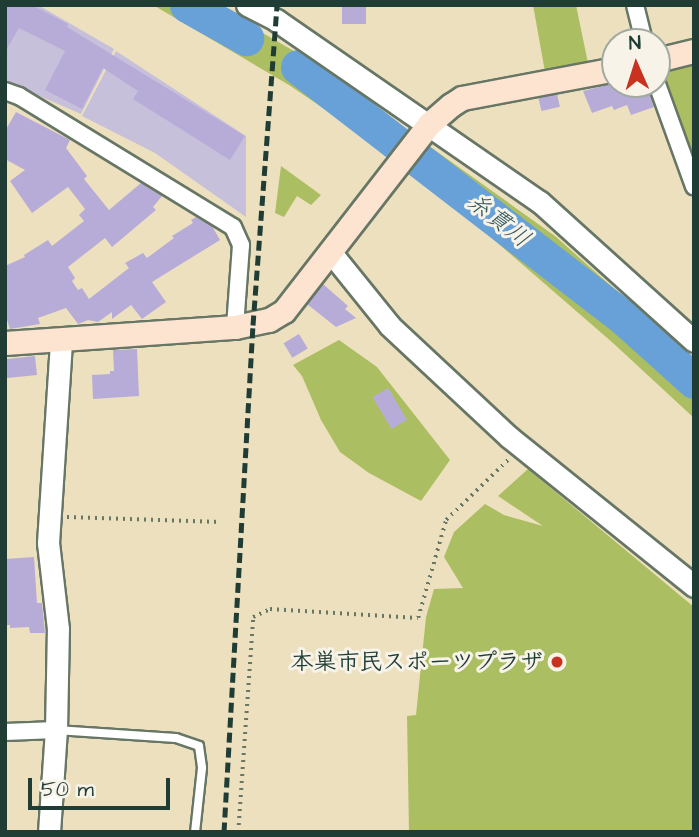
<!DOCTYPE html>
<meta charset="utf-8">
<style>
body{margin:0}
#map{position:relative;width:699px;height:837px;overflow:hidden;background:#ede0bf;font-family:"Architects Daughter","Klee One",sans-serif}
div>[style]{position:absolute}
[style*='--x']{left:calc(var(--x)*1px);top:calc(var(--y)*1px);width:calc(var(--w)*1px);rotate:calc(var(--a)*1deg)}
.industrial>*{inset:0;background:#c6c0da}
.green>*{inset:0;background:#acbe62}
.river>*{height:35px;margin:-17.5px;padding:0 17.5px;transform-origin:17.5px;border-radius:17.5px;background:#67a1d7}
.building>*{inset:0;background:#b7acd8;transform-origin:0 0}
.path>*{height:3.5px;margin-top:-1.75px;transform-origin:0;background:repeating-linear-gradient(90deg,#677665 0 2px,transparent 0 7px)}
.roads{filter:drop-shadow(2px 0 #677665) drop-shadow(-2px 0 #677665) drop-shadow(0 2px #677665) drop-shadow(0 -2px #677665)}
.service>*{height:8px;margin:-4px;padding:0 4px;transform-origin:4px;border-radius:4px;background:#fff}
.minor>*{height:16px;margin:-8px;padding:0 8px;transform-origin:8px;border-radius:8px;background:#fff}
.tertiary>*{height:21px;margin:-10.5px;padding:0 10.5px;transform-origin:10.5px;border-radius:10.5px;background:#fff}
.secondary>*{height:23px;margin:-11.5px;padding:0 11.5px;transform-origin:11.5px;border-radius:11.5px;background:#fde4d1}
.rail>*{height:5px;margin-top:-2.5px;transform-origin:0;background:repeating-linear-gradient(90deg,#1f3d34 0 10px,transparent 0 15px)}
.dots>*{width:19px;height:19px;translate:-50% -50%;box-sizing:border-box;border:4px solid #f7f3e8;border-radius:50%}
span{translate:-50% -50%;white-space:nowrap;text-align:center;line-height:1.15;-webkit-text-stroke:6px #f7f3e8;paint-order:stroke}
.poi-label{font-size:23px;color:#1f3d34;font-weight:700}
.right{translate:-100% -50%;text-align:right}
.water-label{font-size:24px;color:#355b65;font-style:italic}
.frame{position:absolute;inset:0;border:7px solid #1f3d34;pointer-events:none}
.north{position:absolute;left:601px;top:28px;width:70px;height:70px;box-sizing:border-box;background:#f7f3e8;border:2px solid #a1aaa0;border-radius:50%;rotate:357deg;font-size:19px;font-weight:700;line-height:28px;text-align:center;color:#1f3d34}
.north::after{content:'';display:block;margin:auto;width:24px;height:32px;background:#c8321e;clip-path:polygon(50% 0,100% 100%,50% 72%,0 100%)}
.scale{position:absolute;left:28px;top:778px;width:142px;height:32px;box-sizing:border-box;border:4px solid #1f3d34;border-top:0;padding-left:9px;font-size:21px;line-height:24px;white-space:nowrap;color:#1f3d34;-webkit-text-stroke:5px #f7f3e8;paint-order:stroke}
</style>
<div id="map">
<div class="industrial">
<div style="clip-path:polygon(5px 5px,38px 5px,114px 49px,81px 114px,5px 81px)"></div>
<div style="clip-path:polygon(116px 51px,246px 136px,246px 217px,155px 153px,82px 116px)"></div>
</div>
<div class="green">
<div style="clip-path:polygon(153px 5px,214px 5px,306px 58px,555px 236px,694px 360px,694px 418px,613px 343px,410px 167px,289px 85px)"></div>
<div style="clip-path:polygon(533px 5px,576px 5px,588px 63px,545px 72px)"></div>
<div style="clip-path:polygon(694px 59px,694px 152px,690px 153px,660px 70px)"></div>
<div style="clip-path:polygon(281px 166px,321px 195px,311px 205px,297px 196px,284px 217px,275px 213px)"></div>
<div style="clip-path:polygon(339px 340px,377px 367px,450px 460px,421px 501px,369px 473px,340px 452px,321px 420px,302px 376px,293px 365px)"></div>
<div style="clip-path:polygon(528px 469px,694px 607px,694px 832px,409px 832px,407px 716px,416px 715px,426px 617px,434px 589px,463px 588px,444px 557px,454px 532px,485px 504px,504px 515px,543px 526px,498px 496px)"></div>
</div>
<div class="river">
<div style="--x:187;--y:5;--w:68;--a:29.2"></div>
<div style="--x:298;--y:67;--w:413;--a:37.6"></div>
<div style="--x:625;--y:319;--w:93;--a:41.9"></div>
</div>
<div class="building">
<div style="clip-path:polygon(5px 5px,32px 5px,68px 24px,67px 27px,245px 136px,230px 160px,133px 99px,138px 91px,103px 68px,82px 109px,45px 90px,65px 51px,19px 28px,5px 52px)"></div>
<div style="left:342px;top:5px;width:24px;height:19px"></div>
<div style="clip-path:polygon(615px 83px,647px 84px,654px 107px,631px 115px,627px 105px,614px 110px,612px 106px,592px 113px,583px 91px)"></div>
<div style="left:557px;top:94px;width:13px;height:19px;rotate:77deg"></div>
<div style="clip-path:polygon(16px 112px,70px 140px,66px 148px,87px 176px,84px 179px,109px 210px,141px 183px,162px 196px,153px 207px,156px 210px,112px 247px,105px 238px,68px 267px,75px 278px,72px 281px,78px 290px,82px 288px,89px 299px,129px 268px,125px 263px,143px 253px,147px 258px,174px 238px,172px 236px,193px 223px,191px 220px,196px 217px,212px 226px,220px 240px,152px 282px,166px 302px,142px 319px,131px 305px,112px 319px,112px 312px,98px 322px,88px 320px,78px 324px,66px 308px,38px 318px,40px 324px,10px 329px,5px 314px,5px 266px,25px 257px,24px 255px,48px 240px,52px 246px,84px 221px,79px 215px,85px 209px,68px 187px,32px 213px,10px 181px,25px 170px,5px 159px,5px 131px)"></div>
<div style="clip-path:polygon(323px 284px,348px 306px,345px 309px,356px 318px,336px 327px,307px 304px)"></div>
<div style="left:299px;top:334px;width:17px;height:18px;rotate:59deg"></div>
<div style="clip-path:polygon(137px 349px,139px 396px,93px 399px,92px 375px,110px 374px,110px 371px,114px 371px,113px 350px)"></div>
<div style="left:35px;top:356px;width:19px;height:30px;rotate:84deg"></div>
<div style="left:388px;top:388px;width:37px;height:18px;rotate:59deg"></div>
<div style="clip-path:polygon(34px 557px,37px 603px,42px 603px,45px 633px,30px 633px,29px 627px,10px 628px,10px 625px,5px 625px,5px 559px)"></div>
</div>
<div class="path">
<div style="--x:67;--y:517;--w:154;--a:1.9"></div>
<div style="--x:238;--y:832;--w:216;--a:-86"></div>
<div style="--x:253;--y:617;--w:19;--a:-25"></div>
<div style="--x:270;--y:609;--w:148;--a:3.5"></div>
<div style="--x:418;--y:618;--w:102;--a:-74.1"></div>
<div style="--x:446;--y:520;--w:88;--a:-44.1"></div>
</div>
<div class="roads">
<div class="service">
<div style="--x:56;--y:730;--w:120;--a:3.8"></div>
<div style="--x:176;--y:738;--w:24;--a:19"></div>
<div style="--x:199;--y:746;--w:22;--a:82"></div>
<div style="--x:202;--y:768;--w:64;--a:96.2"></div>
</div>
<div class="minor">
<div style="--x:635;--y:5;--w:38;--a:76"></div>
<div style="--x:657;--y:84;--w:109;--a:70.1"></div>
<div style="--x:5;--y:91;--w:15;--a:20"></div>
<div style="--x:19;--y:96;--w:251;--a:31.5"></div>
<div style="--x:233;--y:227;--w:20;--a:66"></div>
<div style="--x:241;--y:245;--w:82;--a:94.2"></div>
<div style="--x:5;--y:732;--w:51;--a:-2.2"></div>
</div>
<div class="tertiary">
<div style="--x:247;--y:5;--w:33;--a:27"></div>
<div style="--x:276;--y:20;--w:321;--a:34.6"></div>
<div style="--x:540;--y:202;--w:207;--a:42.1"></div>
<div style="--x:332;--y:254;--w:92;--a:51.1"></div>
<div style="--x:390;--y:326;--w:163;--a:43"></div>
<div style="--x:509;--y:437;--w:238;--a:38.8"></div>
<div style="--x:49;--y:832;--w:102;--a:-86.1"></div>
<div style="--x:56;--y:730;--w:101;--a:-88.9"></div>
<div style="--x:58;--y:629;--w:87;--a:-96.6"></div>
<div style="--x:48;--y:543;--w:202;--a:-86.3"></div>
</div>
<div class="secondary">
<div style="--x:657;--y:60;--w:38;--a:-14"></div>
<div style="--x:5;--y:343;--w:231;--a:-4"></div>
<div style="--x:235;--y:327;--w:35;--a:-12"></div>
<div style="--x:269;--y:320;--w:17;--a:-31"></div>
<div style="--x:284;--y:311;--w:237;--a:-52.2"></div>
<div style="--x:429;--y:124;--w:29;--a:-41"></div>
<div style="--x:451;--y:105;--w:13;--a:-32"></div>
<div style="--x:462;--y:98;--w:156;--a:-10.7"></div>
</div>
</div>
<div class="rail">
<div style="--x:224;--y:832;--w:508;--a:-86.73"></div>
<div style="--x:253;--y:325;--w:321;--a:-85.7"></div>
</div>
<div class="dots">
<div style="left:557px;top:662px;background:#c8321e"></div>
</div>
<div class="poi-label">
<span class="right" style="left:543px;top:662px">本巣市民スポーツプラザ</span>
</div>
<div class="water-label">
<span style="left:498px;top:221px;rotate:38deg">糸貫川</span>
</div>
<div class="frame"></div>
<div class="north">N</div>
<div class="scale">50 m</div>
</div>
